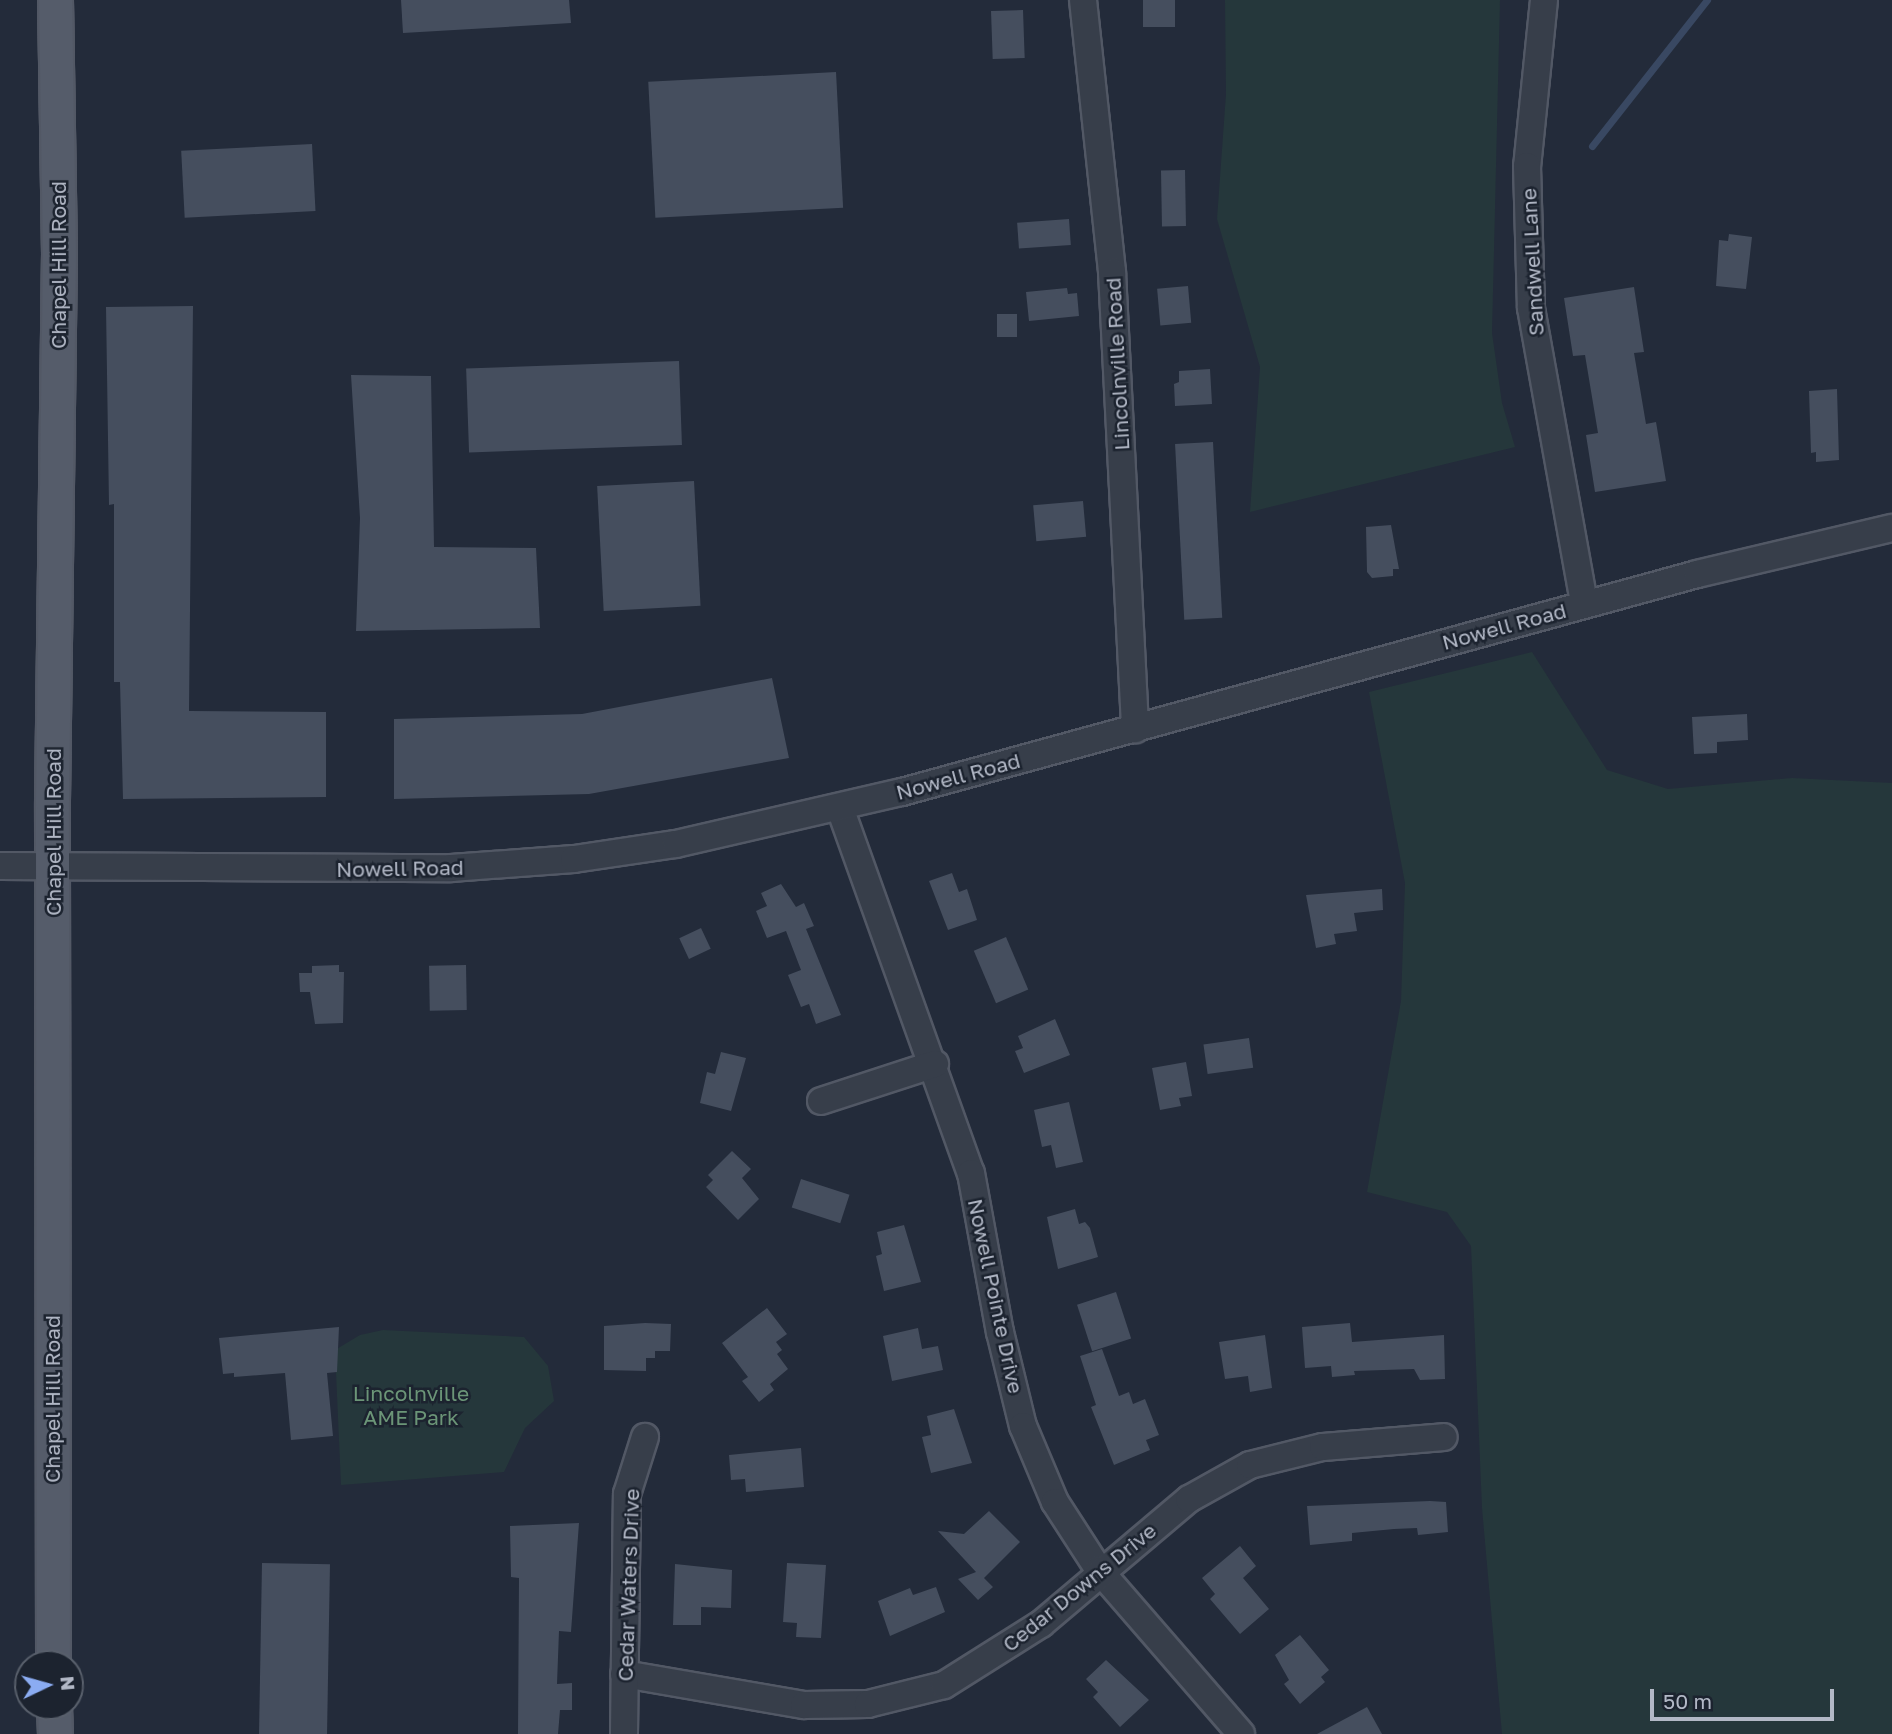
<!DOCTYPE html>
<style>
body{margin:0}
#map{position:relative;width:1892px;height:1734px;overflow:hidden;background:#232b3a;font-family:"Golos Text",sans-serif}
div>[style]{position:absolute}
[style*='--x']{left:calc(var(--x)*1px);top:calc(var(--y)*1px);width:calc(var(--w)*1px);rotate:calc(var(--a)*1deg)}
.green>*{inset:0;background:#25373b}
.stream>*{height:7px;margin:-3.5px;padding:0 3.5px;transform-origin:3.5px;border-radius:3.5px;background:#394862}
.building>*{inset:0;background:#454e5e;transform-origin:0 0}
.roads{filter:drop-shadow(2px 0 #525865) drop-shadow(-2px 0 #525865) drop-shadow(0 2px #525865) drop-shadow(0 -2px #525865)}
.minor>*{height:26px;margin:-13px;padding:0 13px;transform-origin:13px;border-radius:13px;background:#373e4a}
.major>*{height:33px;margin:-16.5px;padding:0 16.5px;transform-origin:16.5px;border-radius:16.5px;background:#555c6a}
span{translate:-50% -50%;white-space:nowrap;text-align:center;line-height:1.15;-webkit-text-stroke:5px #1c232f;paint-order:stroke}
.street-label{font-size:21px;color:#b2b8c6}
.park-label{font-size:21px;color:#6b9577}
.north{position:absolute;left:14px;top:1650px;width:70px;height:70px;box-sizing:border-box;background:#1c232f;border:2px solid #585f6b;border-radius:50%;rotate:85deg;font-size:19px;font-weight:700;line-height:28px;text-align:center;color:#b2b8c6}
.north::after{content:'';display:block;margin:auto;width:24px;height:32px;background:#8bacf2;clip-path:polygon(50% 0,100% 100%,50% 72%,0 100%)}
.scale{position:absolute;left:1650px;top:1689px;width:184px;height:32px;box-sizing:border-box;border:4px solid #b2b8c6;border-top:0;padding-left:9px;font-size:21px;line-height:24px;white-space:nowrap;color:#b2b8c6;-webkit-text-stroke:5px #1c232f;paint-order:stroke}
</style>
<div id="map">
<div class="green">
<div style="clip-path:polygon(1225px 0,1500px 0,1492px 333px,1502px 403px,1515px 447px,1250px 512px,1260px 367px,1217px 219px,1226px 94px)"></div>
<div style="clip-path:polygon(1532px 652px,1607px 770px,1668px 789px,1792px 778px,1892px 783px,1892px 1734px,1502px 1734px,1482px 1508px,1471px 1246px,1447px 1212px,1367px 1192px,1401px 1001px,1405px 883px,1369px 692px)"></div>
<div style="clip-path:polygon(383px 1330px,524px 1337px,548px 1366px,554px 1401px,525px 1428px,504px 1472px,341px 1485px,335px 1350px,360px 1335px)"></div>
</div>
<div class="stream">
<div style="--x:1592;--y:146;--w:186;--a:-51.8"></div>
</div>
<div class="building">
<div style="clip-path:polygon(401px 0,569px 0,571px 23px,403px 33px)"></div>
<div style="left:1143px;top:0;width:32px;height:27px"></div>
<div style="left:1023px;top:10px;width:48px;height:32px;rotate:88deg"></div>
<div style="left:836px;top:72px;width:136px;height:188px;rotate:87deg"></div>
<div style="left:312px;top:144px;width:67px;height:131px;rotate:87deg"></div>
<div style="left:1185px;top:170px;width:56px;height:24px;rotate:89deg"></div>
<div style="left:1069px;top:219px;width:26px;height:52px;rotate:86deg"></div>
<div style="clip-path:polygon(1729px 234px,1752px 237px,1746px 289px,1716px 286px,1719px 240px,1728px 241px)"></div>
<div style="left:1188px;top:286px;width:37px;height:31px;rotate:85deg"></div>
<div style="clip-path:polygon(1634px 287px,1644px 352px,1634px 353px,1646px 424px,1656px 422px,1666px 481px,1595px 492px,1586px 435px,1598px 433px,1585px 355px,1573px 356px,1564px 298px)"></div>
<div style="clip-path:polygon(1067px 288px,1068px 294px,1077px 293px,1079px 316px,1029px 321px,1026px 292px)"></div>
<div style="clip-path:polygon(193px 306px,189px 711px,326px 712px,326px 797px,123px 799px,120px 682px,114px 682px,114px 504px,109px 505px,106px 307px)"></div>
<div style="left:997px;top:314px;width:20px;height:23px"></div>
<div style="left:679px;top:361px;width:84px;height:213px;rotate:88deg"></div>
<div style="clip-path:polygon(1210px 369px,1212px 404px,1175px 406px,1174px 384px,1179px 382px,1179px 371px)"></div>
<div style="clip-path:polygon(351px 375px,431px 376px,434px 547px,536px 548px,540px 628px,356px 631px,360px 518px)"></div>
<div style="clip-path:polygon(1837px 389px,1839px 460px,1816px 462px,1816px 452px,1811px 453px,1809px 391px)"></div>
<div style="left:1213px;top:442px;width:176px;height:38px;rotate:87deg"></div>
<div style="left:694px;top:481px;width:125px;height:97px;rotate:87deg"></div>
<div style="left:1083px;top:501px;width:36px;height:50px;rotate:85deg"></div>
<div style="clip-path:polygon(1391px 525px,1399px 569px,1393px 569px,1393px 576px,1372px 578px,1367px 572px,1366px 527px)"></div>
<div style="clip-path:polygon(772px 678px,789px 758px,589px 794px,394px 799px,394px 719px,582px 714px)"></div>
<div style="clip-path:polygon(1747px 714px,1748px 740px,1717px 742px,1717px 753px,1694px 754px,1692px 717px)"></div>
<div style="clip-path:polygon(952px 873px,959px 892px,967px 889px,977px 920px,948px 930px,929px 881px)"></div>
<div style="clip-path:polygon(781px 884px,796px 907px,804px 903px,814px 926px,806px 929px,841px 1015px,816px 1024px,809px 1004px,801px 1007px,788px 975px,801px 970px,786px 931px,767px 938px,756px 911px,767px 906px,761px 893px)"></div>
<div style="clip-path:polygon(1382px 889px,1383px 910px,1354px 913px,1357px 931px,1334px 934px,1336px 944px,1316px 948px,1306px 895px)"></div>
<div style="left:701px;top:928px;width:23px;height:24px;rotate:65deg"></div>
<div style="left:1006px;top:937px;width:57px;height:35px;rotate:67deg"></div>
<div style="clip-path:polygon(339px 965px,339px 972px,344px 972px,343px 1023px,315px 1024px,310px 992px,300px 992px,299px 973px,312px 973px,312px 966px)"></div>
<div style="left:466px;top:965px;width:45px;height:37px;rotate:89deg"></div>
<div style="clip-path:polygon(1055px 1019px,1070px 1055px,1024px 1073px,1015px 1051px,1023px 1048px,1018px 1036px)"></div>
<div style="left:1249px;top:1038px;width:30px;height:46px;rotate:82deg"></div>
<div style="clip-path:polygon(721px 1052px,746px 1058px,731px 1111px,700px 1103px,707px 1072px,715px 1074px)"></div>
<div style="clip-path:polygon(1186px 1062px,1192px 1096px,1179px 1098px,1181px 1106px,1160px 1110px,1152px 1068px)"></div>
<div style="clip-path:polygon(1069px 1102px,1083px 1162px,1056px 1168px,1051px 1145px,1042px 1147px,1034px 1110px)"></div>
<div style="clip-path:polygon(732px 1151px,751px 1169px,742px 1178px,759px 1199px,738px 1220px,706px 1187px,713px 1180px,708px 1175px)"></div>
<div style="left:801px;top:1179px;width:51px;height:30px;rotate:18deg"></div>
<div style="clip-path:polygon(1075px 1209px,1079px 1224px,1085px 1222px,1090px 1228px,1098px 1257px,1058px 1269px,1047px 1217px)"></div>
<div style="clip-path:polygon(904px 1225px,921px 1282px,884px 1291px,876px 1256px,882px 1254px,877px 1232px)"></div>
<div style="left:1116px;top:1292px;width:49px;height:41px;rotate:72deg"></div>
<div style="clip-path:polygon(767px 1308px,787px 1334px,776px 1342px,782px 1350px,777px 1354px,788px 1369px,770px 1384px,774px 1390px,759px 1402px,742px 1381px,748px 1377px,722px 1343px)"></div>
<div style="clip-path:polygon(645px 1323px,671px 1324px,670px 1351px,655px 1351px,655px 1358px,646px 1358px,646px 1371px,604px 1370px,604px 1326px)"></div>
<div style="clip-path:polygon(1350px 1323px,1352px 1342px,1444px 1335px,1445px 1379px,1420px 1380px,1414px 1369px,1354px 1371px,1355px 1375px,1332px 1377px,1331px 1366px,1305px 1368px,1302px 1327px)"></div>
<div style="clip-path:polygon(339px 1327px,337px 1372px,327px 1373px,333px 1436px,291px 1440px,285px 1373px,234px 1377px,234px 1373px,223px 1374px,219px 1338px)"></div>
<div style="clip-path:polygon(918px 1328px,922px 1349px,938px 1346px,943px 1370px,892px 1381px,883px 1336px)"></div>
<div style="clip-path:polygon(1265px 1335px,1272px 1388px,1250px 1392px,1248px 1376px,1225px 1379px,1219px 1342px)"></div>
<div style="clip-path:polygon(1102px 1349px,1119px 1396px,1129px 1392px,1133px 1404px,1145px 1399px,1159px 1435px,1146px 1440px,1150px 1450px,1114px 1465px,1091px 1407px,1096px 1405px,1080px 1356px)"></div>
<div style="clip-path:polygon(954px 1409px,972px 1463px,931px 1473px,922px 1437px,931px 1435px,927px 1416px)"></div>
<div style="clip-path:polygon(801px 1448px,804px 1487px,746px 1492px,745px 1479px,731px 1480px,729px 1455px)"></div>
<div style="clip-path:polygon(1430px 1501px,1446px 1502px,1448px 1532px,1418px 1535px,1417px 1528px,1394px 1529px,1352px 1533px,1352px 1541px,1310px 1545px,1307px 1506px)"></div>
<div style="clip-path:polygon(989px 1511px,1020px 1542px,984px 1578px,993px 1587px,978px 1600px,958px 1579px,976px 1572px,938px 1531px,964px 1534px)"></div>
<div style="clip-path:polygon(579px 1523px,571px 1632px,559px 1631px,557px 1684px,572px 1683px,572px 1710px,560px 1710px,558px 1734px,518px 1734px,519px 1578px,511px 1577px,510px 1526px)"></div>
<div style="clip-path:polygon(1240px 1546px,1256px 1566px,1243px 1578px,1269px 1609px,1240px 1634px,1210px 1599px,1215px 1594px,1202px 1578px)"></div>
<div style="left:262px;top:1563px;width:68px;height:171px;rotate:1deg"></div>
<div style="clip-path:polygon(787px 1563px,826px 1565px,821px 1638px,796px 1637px,797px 1623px,783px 1622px)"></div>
<div style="clip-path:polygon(675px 1564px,732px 1570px,731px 1608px,701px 1607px,701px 1625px,673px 1625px)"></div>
<div style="clip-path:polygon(936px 1587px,945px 1612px,890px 1636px,878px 1601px,910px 1588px,913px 1595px)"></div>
<div style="clip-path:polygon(1300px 1635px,1329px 1670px,1321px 1677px,1325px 1682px,1300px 1704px,1284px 1684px,1289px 1680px,1275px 1655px)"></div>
<div style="clip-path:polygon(1106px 1660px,1149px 1700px,1120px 1727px,1093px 1697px,1098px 1692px,1086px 1679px)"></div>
<div style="clip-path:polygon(1367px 1707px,1382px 1734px,1317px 1734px)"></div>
</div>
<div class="roads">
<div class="minor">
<div style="--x:1083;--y:0;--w:274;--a:83.9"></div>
<div style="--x:1112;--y:272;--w:458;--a:87.1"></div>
<div style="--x:1544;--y:0;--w:167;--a:95.8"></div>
<div style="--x:1527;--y:166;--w:142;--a:88.4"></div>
<div style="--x:1531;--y:308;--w:301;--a:79.8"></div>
<div style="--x:840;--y:808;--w:388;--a:70.3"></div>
<div style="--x:971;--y:1173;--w:162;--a:79.7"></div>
<div style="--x:1000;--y:1332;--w:97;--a:76.3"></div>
<div style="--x:1023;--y:1426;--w:82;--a:67.2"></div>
<div style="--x:1055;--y:1502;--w:81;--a:57.1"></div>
<div style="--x:1099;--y:1570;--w:217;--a:49.1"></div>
<div style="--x:0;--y:866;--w:451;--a:0.3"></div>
<div style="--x:451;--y:868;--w:123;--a:-4.2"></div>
<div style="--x:574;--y:859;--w:103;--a:-8.4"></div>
<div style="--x:676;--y:844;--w:232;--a:-13"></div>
<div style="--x:902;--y:792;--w:824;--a:-15.33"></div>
<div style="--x:1697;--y:574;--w:200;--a:-13.3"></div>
<div style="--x:821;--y:1101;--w:120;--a:-18"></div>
<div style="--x:624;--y:1674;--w:183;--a:9.8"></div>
<div style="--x:804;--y:1705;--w:64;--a:-0.9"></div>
<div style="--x:868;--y:1704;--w:78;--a:-14"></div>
<div style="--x:944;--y:1685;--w:115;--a:-32.2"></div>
<div style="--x:1041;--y:1624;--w:194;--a:-40.2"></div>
<div style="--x:1189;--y:1499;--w:70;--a:-29.1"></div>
<div style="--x:1250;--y:1465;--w:75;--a:-13.9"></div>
<div style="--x:1323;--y:1447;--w:121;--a:-4.7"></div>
<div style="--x:624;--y:1734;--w:240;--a:-89.3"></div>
<div style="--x:627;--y:1494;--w:60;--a:-72.5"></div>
</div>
<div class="major">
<div style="--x:53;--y:1664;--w:863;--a:-90.07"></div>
<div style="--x:52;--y:801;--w:547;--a:-89.27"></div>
<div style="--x:59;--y:254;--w:254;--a:-90.9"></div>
<div style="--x:54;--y:1706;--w:28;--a:88"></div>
</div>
</div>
<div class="street-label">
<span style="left:1532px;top:262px;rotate:-93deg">Sandwell Lane</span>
<span style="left:58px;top:265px;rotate:-90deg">Chapel Hill Road</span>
<span style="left:1117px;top:364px;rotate:-93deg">Lincolnville Road</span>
<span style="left:1504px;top:626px;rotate:-15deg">Nowell Road</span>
<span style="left:958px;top:776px;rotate:-15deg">Nowell Road</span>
<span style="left:53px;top:832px;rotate:-90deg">Chapel Hill Road</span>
<span style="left:400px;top:868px;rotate:-1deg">Nowell Road</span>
<span style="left:996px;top:1296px;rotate:78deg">Nowell Pointe Drive</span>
<span style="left:52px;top:1399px;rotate:-90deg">Chapel Hill Road</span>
<span style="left:628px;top:1585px;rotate:-88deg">Cedar Waters Drive</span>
<span style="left:1079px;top:1587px;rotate:-39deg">Cedar Downs Drive</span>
</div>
<div class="park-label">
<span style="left:411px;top:1405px">Lincolnville<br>AME Park</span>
</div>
<div class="north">N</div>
<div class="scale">50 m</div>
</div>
